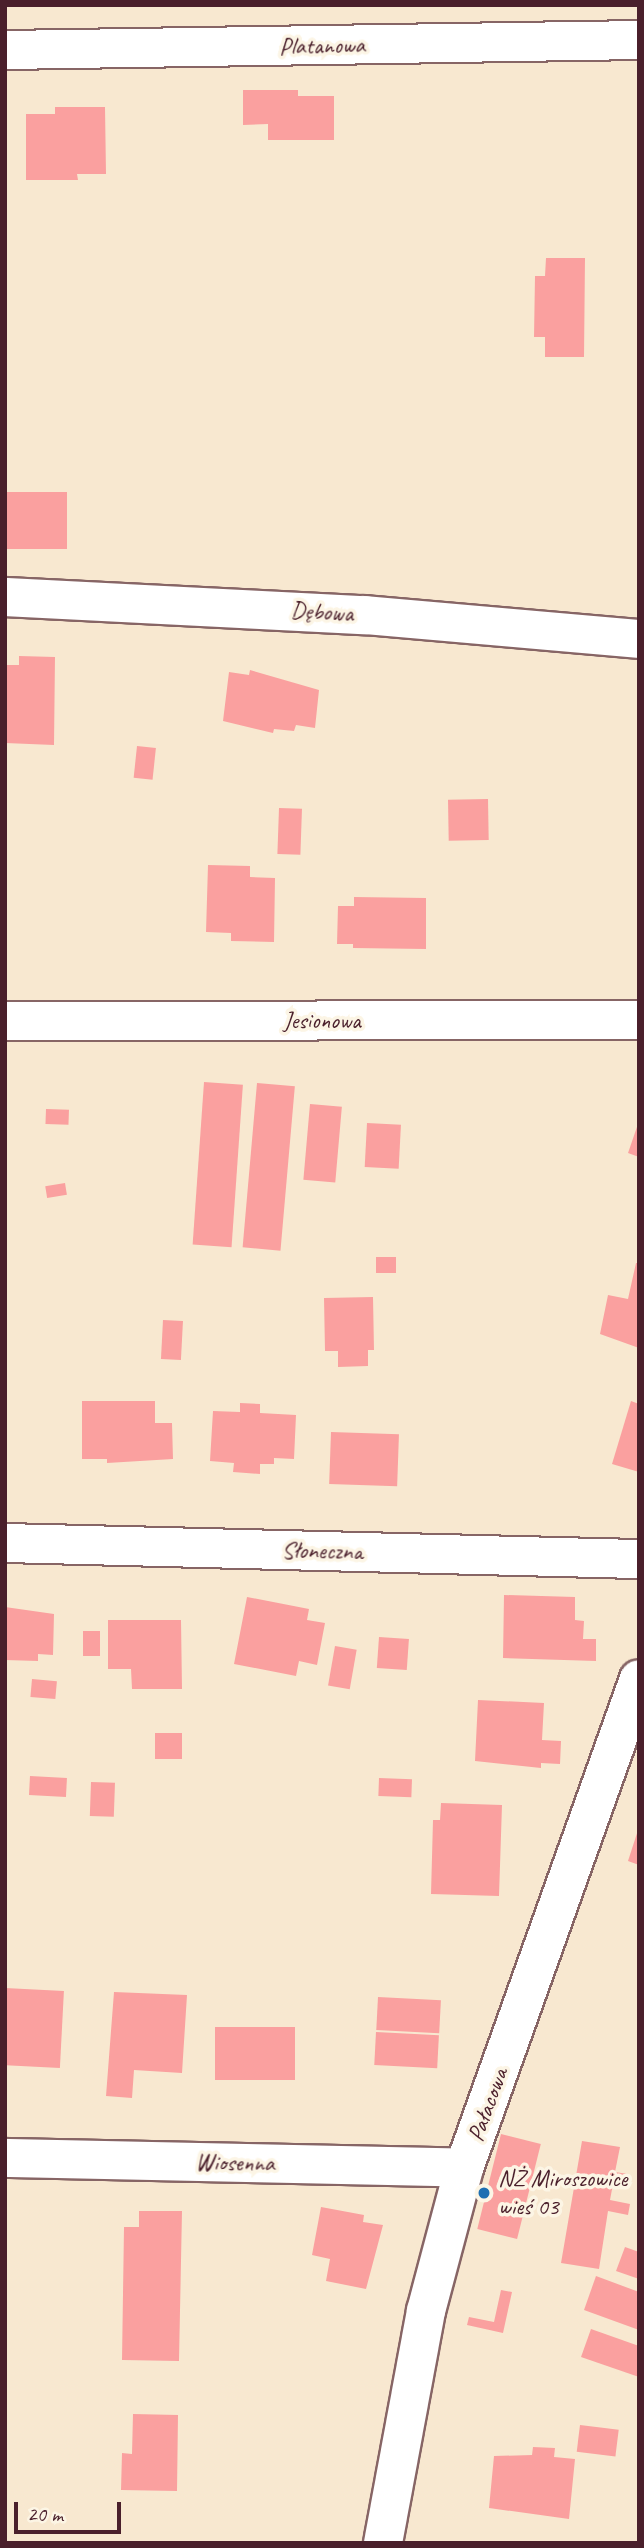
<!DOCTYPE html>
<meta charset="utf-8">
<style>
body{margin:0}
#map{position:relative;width:644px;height:2548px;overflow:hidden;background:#f8e8d0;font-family:Caveat,sans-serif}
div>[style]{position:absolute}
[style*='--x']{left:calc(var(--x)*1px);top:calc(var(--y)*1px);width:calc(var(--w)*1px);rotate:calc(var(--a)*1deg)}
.building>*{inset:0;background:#faa09f;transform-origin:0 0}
.roads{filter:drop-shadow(2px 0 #876565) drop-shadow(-2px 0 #876565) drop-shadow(0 2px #876565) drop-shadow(0 -2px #876565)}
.minor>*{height:38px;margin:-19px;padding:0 19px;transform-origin:19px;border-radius:19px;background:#fff}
.dots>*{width:19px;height:19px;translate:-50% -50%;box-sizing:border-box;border:4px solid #fcf5e5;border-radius:50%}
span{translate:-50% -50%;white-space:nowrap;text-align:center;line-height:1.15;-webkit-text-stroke:7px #fcf5e5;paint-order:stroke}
.street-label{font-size:24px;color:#4a1f2b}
.poi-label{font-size:24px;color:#4a1f2b}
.left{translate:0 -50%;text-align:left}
.frame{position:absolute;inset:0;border:7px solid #4a1f2b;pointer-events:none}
.scale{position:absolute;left:14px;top:2502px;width:107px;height:32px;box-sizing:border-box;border:4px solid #4a1f2b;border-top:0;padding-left:9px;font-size:21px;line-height:24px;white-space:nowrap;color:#4a1f2b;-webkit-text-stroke:5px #fcf5e5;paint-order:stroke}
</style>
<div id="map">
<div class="building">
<div style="clip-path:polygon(243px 90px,298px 90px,298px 96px,334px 96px,334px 140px,268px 140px,268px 124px,243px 125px)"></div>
<div style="clip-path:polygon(55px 107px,105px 107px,106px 174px,77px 174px,78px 180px,26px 180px,26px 114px,55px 114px)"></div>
<div style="clip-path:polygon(546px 258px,585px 258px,584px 357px,545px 357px,545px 337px,534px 337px,535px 276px,545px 276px)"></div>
<div style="left:5px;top:492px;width:62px;height:57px"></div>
<div style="clip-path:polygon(19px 656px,55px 657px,54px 745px,5px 743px,5px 665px,19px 665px)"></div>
<div style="clip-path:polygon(250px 670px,319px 690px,315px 728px,296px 725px,294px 731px,274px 729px,273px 733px,223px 721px,229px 672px,249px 675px)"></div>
<div style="left:137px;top:746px;width:19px;height:32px;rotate:6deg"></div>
<div style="left:488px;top:799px;width:41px;height:40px;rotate:89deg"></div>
<div style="left:279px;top:808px;width:23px;height:46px;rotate:2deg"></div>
<div style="clip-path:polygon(208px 865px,250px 866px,250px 877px,275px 878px,274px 942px,231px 941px,231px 933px,206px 932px)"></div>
<div style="clip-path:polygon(354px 897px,426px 898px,426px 949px,353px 948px,353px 944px,337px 944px,338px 906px,354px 906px)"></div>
<div style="left:204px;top:1082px;width:39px;height:163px;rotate:4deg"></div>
<div style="left:257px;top:1083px;width:38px;height:165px;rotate:5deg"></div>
<div style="left:310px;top:1104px;width:32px;height:76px;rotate:5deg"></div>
<div style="left:46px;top:1109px;width:23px;height:15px;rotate:2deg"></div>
<div style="left:367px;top:1123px;width:34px;height:44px;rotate:3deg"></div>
<div style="clip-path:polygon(638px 1124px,639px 1124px,639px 1157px,628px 1153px)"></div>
<div style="left:65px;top:1183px;width:12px;height:20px;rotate:81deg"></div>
<div style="left:376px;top:1257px;width:20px;height:16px"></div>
<div style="clip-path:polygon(636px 1263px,639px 1263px,639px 1348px,600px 1334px,608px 1295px,628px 1299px)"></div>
<div style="clip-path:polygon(373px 1297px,374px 1350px,368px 1350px,368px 1366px,338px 1367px,338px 1351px,325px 1351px,324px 1298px)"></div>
<div style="left:163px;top:1320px;width:20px;height:39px;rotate:3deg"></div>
<div style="clip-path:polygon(82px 1401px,155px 1401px,155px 1423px,172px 1423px,173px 1459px,107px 1463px,107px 1459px,82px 1459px)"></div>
<div style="clip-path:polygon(631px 1401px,639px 1404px,639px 1472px,612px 1464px)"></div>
<div style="clip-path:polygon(240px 1403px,260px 1404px,260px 1413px,296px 1415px,294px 1459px,274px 1458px,274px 1464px,260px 1464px,260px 1474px,233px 1472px,234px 1463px,210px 1461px,213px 1411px,240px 1412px)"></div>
<div style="left:331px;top:1432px;width:68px;height:52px;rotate:2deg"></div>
<div style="clip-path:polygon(504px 1595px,575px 1597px,575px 1620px,584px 1621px,583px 1639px,596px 1639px,596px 1661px,503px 1658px)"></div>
<div style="clip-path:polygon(247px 1597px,309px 1609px,307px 1620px,325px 1623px,317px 1665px,299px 1661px,296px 1676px,234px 1664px)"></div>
<div style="clip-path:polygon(5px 1607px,54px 1614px,53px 1655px,38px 1654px,38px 1661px,5px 1660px)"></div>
<div style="clip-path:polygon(108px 1620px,181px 1620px,182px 1689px,132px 1689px,131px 1669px,108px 1669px)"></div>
<div style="left:83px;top:1631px;width:17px;height:25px"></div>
<div style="left:379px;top:1637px;width:30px;height:31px;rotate:4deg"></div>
<div style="left:335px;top:1646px;width:22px;height:40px;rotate:10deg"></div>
<div style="left:32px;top:1679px;width:25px;height:18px;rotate:5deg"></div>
<div style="clip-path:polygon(478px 1700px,544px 1703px,542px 1740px,561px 1741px,560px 1764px,541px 1763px,541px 1768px,475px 1761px)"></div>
<div style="left:155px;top:1733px;width:27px;height:26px"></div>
<div style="left:30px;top:1776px;width:37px;height:19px;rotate:3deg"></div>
<div style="left:379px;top:1778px;width:33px;height:18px;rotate:2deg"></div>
<div style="left:91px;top:1782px;width:24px;height:34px;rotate:2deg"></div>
<div style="clip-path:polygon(441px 1803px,502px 1805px,499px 1896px,431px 1894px,433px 1820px,440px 1820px)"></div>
<div style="clip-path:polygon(639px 1827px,639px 1865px,628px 1861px)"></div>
<div style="left:5px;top:1988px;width:59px;height:77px;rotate:3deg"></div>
<div style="clip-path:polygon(114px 1992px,187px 1995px,182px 2073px,134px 2070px,132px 2098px,106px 2096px)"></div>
<div style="left:378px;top:1997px;width:63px;height:33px;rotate:3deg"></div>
<div style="left:295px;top:2027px;width:53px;height:80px;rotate:90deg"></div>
<div style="left:376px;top:2032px;width:63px;height:33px;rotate:3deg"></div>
<div style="left:501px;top:2134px;width:41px;height:98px;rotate:14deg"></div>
<div style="clip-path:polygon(582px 2141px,620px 2147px,615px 2172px,628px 2174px,626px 2186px,613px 2184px,610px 2200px,630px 2204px,628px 2215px,608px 2211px,599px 2269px,561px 2263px)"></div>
<div style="clip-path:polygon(321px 2207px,364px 2215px,363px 2222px,383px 2225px,366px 2289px,326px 2281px,330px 2259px,312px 2255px)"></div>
<div style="clip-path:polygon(139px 2211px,182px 2211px,179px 2361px,122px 2360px,124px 2227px,139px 2227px)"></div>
<div style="clip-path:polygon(625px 2247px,639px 2252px,639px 2279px,616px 2271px)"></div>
<div style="clip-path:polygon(596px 2276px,639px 2292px,639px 2330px,584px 2310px)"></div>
<div style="clip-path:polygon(501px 2290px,512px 2292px,503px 2333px,467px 2325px,469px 2317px,494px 2322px)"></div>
<div style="clip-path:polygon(591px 2329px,639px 2346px,639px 2377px,581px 2357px)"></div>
<div style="clip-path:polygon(133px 2414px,178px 2415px,177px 2491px,121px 2490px,122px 2453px,132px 2454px)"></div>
<div style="left:580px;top:2425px;width:39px;height:27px;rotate:7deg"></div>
<div style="clip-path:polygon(533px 2447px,555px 2448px,554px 2457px,575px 2459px,569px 2519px,489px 2508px,494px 2456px,532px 2455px)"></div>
</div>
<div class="roads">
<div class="minor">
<div style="--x:5;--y:50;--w:634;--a:-0.9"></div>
<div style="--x:5;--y:597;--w:360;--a:2.9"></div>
<div style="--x:365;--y:615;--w:275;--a:5"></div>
<div style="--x:5;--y:1021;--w:634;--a:-0.09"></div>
<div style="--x:5;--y:1543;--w:634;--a:1.45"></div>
<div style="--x:5;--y:2158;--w:459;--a:1.2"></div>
<div style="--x:383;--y:2543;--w:236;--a:-79.5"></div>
<div style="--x:426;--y:2311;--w:148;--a:-75.1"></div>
<div style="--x:464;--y:2168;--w:519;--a:-70.31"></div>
</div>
</div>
<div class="dots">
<div style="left:484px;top:2193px;background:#1f6fb2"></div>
</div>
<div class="street-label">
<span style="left:322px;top:46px;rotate:-1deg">Platanowa</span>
<span style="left:322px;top:612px;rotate:3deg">Dębowa</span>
<span style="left:322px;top:1021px">Jesionowa</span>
<span style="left:322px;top:1551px;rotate:1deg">Słoneczna</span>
<span style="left:488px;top:2105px;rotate:-70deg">Pałacowa</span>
<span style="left:235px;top:2163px;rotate:1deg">Wiosenna</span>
</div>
<div class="poi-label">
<span class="left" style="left:498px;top:2193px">NŻ Miroszowice<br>wieś 03</span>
</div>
<div class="frame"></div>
<div class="scale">20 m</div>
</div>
